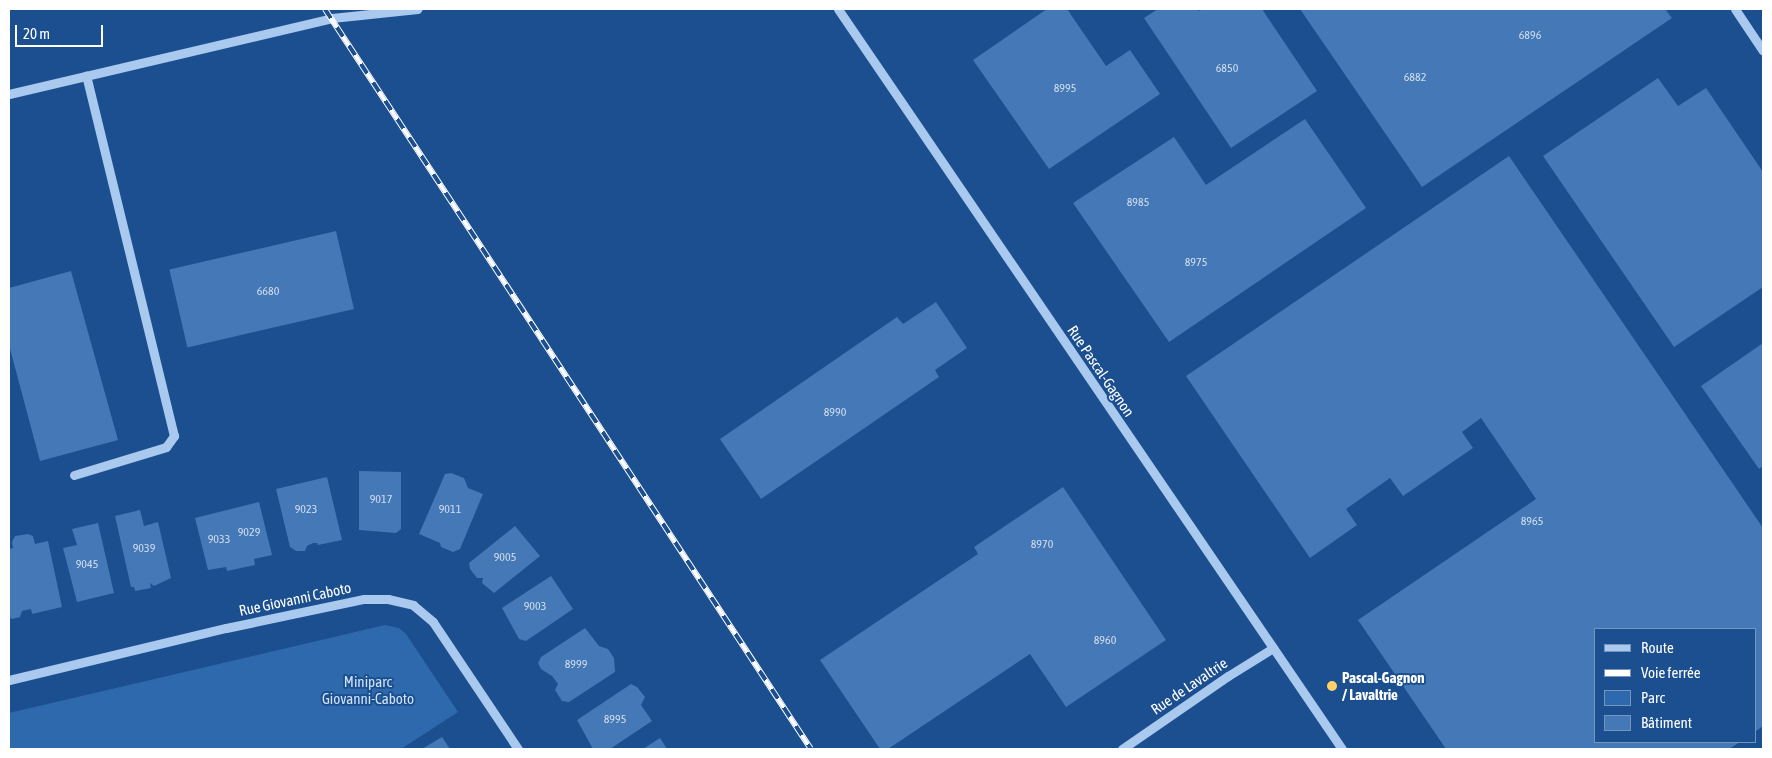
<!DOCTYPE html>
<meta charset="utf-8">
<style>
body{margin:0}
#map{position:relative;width:1772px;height:758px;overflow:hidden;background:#1b4f8f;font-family:"Asap Condensed",sans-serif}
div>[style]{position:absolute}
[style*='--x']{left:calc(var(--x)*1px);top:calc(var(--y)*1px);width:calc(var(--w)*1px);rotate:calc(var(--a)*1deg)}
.green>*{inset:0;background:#2e69ad}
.building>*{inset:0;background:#4478b7;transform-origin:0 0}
.minor>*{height:9px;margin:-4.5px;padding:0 4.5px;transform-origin:4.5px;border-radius:4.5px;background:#a9c9ee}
.rail>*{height:5.5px;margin-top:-2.75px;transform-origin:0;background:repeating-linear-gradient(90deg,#1b4f8f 0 11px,#fff 0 22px);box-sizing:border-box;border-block:1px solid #fff}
.dots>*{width:14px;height:14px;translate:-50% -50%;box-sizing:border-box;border:2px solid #1b4f8f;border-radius:50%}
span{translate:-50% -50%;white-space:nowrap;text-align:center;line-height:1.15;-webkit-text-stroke:4px #1b4f8f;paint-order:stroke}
.number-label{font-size:12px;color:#d0dded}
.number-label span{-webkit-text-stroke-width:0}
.street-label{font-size:15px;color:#fff}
.poi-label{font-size:15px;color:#fff;font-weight:700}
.left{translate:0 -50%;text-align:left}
.park-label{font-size:15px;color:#cfe3fa}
.frame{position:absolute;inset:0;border:10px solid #fff;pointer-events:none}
.legend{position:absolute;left:1594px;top:628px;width:162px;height:115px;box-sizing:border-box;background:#1b4f8f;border:1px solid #7695bc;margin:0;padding:6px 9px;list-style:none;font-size:15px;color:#fff}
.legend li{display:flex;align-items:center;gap:10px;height:25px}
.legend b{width:25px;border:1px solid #7695bc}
.scale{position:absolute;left:15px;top:25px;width:88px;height:22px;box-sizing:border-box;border:2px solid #fff;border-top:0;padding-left:6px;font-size:15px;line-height:18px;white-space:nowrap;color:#fff;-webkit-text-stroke:4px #1b4f8f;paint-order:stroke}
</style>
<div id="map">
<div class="green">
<div style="clip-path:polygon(385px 625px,399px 628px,406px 634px,458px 712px,401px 749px,9px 749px,9px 713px)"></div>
</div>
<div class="building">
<div style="clip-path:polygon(1047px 9px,1067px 9px,1106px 66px,1130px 50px,1160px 94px,1049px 169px,973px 60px)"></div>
<div style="clip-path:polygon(1158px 9px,1197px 9px,1199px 11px,1202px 9px,1262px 9px,1317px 91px,1231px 148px,1144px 18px)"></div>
<div style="clip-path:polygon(1300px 9px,1665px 9px,1672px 18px,1422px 187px)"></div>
<div style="clip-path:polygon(1658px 78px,1678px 106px,1706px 88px,1763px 172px,1763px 287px,1674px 347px,1543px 156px)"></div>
<div style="clip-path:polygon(1305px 119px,1366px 208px,1169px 342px,1073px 203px,1174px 137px,1206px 185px)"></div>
<div style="clip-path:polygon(1509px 156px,1763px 528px,1763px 726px,1756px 731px,1756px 629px,1596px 629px,1596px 742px,1740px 742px,1729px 749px,1446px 749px,1358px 620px,1536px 499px,1481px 418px,1462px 432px,1473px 448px,1403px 496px,1390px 478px,1346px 509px,1357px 525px,1310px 558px,1186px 376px)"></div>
<div style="left:336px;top:231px;width:80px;height:171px;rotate:77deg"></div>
<div style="clip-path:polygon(71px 271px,118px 440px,40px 461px,9px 345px,9px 288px)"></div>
<div style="clip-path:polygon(936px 302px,967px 348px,935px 370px,939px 377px,761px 499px,720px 439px,897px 317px,903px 324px)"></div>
<div style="clip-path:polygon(1763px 343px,1763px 466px,1759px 469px,1701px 386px)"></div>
<div style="clip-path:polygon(359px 471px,401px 472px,401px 529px,396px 533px,359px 530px)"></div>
<div style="clip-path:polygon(451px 473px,464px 478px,468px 488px,483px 494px,460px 549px,453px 552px,441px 547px,440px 543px,419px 534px,445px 474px)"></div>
<div style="clip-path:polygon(327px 477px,342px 540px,318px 545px,317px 543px,313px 543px,307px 546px,305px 551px,296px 551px,290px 547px,276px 489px)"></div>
<div style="clip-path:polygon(1063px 487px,1166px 640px,1066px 707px,1030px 654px,888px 749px,880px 749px,820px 660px,978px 554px,974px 547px)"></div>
<div style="clip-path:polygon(259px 502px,272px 555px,254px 559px,255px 565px,227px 571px,226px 567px,208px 570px,195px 518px)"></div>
<div style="clip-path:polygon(140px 510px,144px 526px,158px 522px,171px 578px,154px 586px,150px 583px,151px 588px,135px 591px,134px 587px,131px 587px,115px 516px)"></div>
<div style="clip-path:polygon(98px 523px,114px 593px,77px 602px,63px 548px,77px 545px,72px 529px)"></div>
<div style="clip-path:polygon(515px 526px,540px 556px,494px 593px,482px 583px,483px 578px,477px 578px,470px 569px,469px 563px)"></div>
<div style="clip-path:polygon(28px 534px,33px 536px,35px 544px,48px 541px,62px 607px,32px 614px,31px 609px,22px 611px,20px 617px,12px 619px,9px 617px,9px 549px,13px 548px,12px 542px,15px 536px)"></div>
<div style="clip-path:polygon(551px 576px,573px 609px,526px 641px,519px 639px,502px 608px)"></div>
<div style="clip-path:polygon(585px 628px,599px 646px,608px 649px,614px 658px,615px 672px,569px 702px,562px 701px,555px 690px,558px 684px,552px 676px,541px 669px,538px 663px,541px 657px)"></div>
<div style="clip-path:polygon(631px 684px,637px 687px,645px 697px,641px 705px,652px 721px,610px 749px,593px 749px,577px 720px)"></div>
<div style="clip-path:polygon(442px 737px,450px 749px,422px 749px)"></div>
<div style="clip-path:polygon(660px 738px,667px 749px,643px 749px)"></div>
</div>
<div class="minor">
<div style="--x:838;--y:9;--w:895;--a:55.74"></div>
<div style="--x:1735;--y:9;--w:50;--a:56.3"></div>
<div style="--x:9;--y:94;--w:332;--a:-13.2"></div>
<div style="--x:332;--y:18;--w:86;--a:-6"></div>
<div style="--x:74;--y:475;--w:96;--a:-16.9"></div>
<div style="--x:166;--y:447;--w:14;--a:-54"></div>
<div style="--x:174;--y:436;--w:371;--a:-103.7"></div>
<div style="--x:9;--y:680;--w:223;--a:-13.5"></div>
<div style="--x:226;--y:628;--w:141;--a:-11.9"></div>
<div style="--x:364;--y:599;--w:24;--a:0"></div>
<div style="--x:388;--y:599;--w:26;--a:13"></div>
<div style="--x:413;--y:605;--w:26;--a:40"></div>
<div style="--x:433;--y:622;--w:153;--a:56.2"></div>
<div style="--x:1122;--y:749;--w:129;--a:-34.6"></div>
<div style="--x:1228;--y:676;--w:53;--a:-31.9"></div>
</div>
<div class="rail">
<div style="--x:325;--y:9;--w:885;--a:56.7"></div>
</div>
<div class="dots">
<div style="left:1332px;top:686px;background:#ffd166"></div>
</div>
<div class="number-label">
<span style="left:1530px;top:36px">6896</span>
<span style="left:1227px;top:69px">6850</span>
<span style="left:1415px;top:78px">6882</span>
<span style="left:1065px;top:89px">8995</span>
<span style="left:1138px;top:203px">8985</span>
<span style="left:1196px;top:263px">8975</span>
<span style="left:268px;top:292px">6680</span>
<span style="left:835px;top:413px">8990</span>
<span style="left:381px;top:500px">9017</span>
<span style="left:306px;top:510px">9023</span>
<span style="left:450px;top:510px">9011</span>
<span style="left:1532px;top:522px">8965</span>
<span style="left:249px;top:533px">9029</span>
<span style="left:219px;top:540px">9033</span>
<span style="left:1042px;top:545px">8970</span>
<span style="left:144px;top:549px">9039</span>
<span style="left:505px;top:558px">9005</span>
<span style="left:87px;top:565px">9045</span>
<span style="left:535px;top:607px">9003</span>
<span style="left:1105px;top:641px">8960</span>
<span style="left:576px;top:665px">8999</span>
<span style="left:615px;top:720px">8995</span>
</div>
<div class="street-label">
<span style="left:1101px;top:371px;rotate:56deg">Rue Pascal-Gagnon</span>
<span style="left:295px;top:599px;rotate:-12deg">Rue Giovanni Caboto</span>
<span style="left:1189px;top:686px;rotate:-34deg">Rue de Lavaltrie</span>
</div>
<div class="poi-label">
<span class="left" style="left:1342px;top:686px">Pascal-Gagnon<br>/ Lavaltrie</span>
</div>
<div class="park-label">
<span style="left:368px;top:690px">Miniparc<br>Giovanni-Caboto</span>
</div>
<div class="frame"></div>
<ul class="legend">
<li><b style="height:6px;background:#a9c9ee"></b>Route</li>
<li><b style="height:6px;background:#fff"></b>Voie ferrée</li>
<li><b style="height:14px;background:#2e69ad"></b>Parc</li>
<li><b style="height:14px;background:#4478b7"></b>Bâtiment</li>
</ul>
<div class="scale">20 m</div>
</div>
